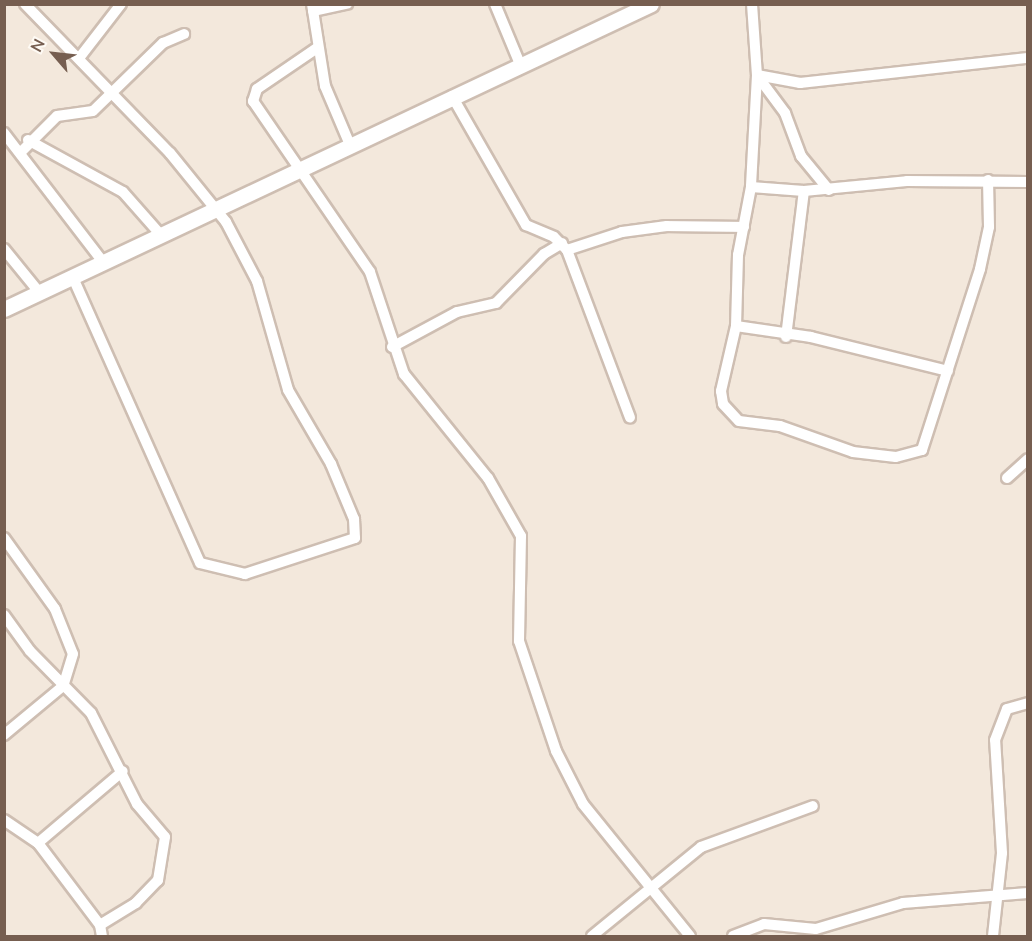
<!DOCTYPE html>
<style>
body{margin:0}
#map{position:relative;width:1032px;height:941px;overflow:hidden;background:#fcf6ed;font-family:"Nunito Sans",sans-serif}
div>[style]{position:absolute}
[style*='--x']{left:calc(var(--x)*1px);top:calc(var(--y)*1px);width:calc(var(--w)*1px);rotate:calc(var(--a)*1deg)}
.residential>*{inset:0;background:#f3e8dc;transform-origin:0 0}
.roads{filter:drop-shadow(2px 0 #cebeb2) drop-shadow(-2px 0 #cebeb2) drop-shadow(0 2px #cebeb2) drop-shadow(0 -2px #cebeb2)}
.street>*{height:10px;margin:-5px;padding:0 5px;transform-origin:5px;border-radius:5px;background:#fff}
.secondary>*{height:15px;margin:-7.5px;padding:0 7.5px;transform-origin:7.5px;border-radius:7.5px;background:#fff}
span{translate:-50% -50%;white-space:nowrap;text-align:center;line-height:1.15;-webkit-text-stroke:4.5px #fefaf4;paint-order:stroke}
.frame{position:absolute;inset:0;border:6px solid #765e50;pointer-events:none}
.north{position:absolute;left:24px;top:24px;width:60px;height:60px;-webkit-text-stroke:4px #fefaf4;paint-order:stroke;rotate:298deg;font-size:16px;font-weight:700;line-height:24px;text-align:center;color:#765e50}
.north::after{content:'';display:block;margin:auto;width:21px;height:27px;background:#765e50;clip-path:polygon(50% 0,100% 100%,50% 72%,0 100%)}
</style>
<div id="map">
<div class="residential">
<div style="left:5px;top:5px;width:1022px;height:931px"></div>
</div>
<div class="roads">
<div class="street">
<div style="--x:25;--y:4;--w:208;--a:45.8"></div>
<div style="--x:170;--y:153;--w:89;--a:50.9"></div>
<div style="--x:226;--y:222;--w:67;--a:62.3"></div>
<div style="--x:257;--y:281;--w:113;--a:74.1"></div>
<div style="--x:288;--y:390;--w:86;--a:59.8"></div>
<div style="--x:331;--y:464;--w:60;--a:67.3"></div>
<div style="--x:354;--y:519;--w:19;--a:87"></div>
<div style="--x:355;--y:538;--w:116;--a:161.9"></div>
<div style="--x:245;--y:574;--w:46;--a:-166.3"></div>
<div style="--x:200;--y:563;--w:314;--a:-114"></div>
<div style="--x:312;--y:4;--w:83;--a:81"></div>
<div style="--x:325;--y:86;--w:64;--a:67"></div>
<div style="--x:495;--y:4;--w:65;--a:67.4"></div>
<div style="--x:752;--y:4;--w:71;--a:86"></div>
<div style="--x:757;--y:75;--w:112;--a:93.1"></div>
<div style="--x:751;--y:187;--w:69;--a:100.8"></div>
<div style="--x:738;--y:255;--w:71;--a:91.6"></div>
<div style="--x:736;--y:326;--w:67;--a:103"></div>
<div style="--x:721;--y:391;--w:13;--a:81"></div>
<div style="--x:723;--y:404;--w:23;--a:47"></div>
<div style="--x:739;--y:421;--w:41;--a:7"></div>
<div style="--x:780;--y:426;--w:77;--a:19.6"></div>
<div style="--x:853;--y:452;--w:43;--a:6.6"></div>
<div style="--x:896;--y:457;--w:27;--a:-15"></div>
<div style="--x:922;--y:450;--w:190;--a:-72.2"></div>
<div style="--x:980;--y:269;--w:43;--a:-77.9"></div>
<div style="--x:989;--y:227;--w:47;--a:-91.2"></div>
<div style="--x:313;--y:11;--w:35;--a:-12"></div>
<div style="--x:317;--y:48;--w:73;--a:145.7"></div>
<div style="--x:257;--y:89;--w:13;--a:108"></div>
<div style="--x:253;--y:101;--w:207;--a:55.6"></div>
<div style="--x:370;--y:272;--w:108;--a:71.6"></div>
<div style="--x:404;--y:374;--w:134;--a:51.1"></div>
<div style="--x:488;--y:478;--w:67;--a:60.4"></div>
<div style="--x:521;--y:536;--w:105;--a:91.1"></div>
<div style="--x:519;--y:641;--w:116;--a:71.4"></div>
<div style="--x:556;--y:751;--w:59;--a:63"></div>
<div style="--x:583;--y:804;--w:170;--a:51"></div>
<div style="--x:80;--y:57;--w:67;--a:-52.3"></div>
<div style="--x:757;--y:75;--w:44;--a:10.5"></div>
<div style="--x:800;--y:83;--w:229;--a:-6.3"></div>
<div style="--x:759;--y:78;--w:44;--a:53.4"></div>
<div style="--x:785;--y:113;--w:46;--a:69.6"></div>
<div style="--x:801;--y:156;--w:44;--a:50.5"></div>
<div style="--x:452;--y:96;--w:149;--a:60.2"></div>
<div style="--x:526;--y:225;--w:30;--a:23"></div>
<div style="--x:554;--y:237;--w:18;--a:45"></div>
<div style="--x:567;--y:250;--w:179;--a:69.4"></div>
<div style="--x:4;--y:133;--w:163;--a:52.5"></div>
<div style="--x:28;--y:140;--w:108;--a:28.7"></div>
<div style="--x:123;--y:192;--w:56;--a:48.6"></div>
<div style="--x:22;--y:151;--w:49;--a:-45"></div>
<div style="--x:57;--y:116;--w:36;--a:-8"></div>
<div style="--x:93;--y:111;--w:98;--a:-44.2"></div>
<div style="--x:163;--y:43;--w:23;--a:-23"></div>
<div style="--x:751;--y:187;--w:53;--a:4.3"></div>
<div style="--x:804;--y:191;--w:103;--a:-5.5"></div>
<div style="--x:907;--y:181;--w:121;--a:0.5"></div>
<div style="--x:4;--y:249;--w:55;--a:50.9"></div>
<div style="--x:567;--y:250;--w:58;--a:-18.1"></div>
<div style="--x:622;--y:232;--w:45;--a:-7.6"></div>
<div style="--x:667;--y:226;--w:77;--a:0.7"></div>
<div style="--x:736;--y:326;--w:76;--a:8.3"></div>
<div style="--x:811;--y:337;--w:141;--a:13.9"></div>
<div style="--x:786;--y:337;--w:147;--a:-83"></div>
<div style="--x:392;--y:347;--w:74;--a:-28.3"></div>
<div style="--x:457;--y:312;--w:40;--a:-13"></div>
<div style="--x:496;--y:303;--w:69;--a:-45.6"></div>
<div style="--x:544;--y:254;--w:21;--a:-31"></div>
<div style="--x:1007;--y:478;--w:28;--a:-42"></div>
<div style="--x:4;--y:538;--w:87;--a:54.3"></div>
<div style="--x:55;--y:609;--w:48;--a:68.2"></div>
<div style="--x:73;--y:654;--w:34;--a:107"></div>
<div style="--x:63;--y:686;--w:77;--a:140.3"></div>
<div style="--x:4;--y:615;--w:44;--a:54.2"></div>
<div style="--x:30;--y:651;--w:87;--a:45.5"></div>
<div style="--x:91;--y:713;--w:102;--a:63.2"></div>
<div style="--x:137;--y:804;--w:43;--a:49.7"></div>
<div style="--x:165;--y:837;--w:44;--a:99.2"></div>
<div style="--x:158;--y:880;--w:32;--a:134"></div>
<div style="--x:136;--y:903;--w:42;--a:148.6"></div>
<div style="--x:4;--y:820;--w:41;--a:34.1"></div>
<div style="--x:38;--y:843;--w:103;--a:52.9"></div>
<div style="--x:100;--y:925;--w:11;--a:80"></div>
<div style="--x:38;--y:843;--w:111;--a:-40.3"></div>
<div style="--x:592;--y:936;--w:141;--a:-39.2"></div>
<div style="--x:701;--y:847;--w:119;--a:-20.1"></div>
<div style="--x:733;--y:936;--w:33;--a:-21"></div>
<div style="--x:764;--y:924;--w:52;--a:5.5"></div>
<div style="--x:816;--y:929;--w:91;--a:-16.6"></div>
<div style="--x:903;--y:903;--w:125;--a:-4.6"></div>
<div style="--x:993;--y:936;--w:83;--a:-83.8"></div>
<div style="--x:1002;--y:853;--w:113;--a:-93.5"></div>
<div style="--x:995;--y:740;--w:33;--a:-69"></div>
<div style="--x:1007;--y:709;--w:22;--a:-16"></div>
</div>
<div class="secondary">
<div style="--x:4;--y:309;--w:715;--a:-25.24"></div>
</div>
</div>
<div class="frame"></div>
<div class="north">N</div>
</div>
